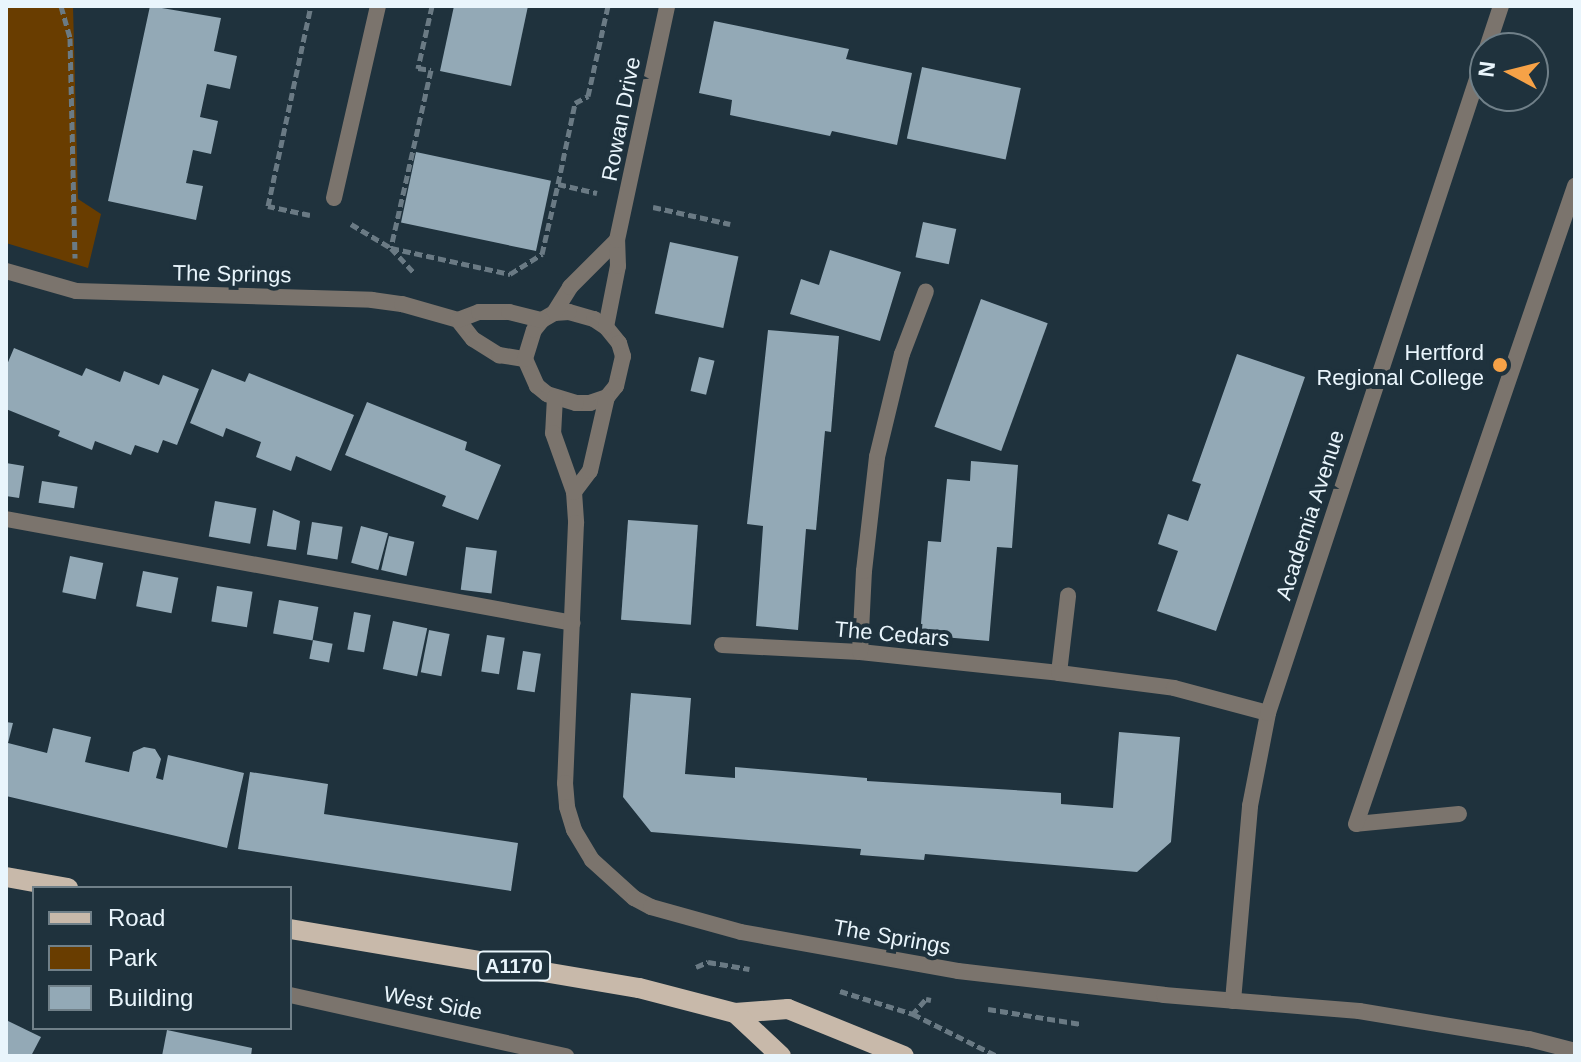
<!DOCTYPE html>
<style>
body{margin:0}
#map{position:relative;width:1581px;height:1062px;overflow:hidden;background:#1f323d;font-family:Arial,sans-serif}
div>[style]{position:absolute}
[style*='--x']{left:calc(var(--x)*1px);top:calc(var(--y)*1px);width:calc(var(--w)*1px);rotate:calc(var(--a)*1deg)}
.green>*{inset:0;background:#693d00}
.building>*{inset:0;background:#93a9b6;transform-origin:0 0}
.path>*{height:5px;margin-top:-2.5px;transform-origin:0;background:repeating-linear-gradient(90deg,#6a7a84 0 8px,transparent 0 12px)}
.service>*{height:16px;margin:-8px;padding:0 8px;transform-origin:8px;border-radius:8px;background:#7b746d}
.minor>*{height:16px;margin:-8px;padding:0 8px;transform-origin:8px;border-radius:8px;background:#7b746d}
.primary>*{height:20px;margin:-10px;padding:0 10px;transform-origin:10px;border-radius:10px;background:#c8b9aa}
.dots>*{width:22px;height:22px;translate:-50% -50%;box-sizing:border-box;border:4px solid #1f323d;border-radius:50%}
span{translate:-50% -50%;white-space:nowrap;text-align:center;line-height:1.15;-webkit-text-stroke:8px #1f323d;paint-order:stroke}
.shield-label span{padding:2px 6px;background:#1f323d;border:2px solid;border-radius:6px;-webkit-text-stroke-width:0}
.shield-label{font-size:20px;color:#e9f5fc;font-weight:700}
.street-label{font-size:22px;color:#e9f5fc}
.poi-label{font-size:22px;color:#e9f5fc}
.right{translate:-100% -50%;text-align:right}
.frame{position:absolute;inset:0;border:8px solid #e9f5fc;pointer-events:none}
.legend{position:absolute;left:32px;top:886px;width:260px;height:144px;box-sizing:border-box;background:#1f323d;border:2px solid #708089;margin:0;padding:10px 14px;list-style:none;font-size:24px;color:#e9f5fc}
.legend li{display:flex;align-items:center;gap:16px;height:40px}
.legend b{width:40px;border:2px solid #708089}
.north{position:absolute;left:1469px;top:32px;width:80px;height:80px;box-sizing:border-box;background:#1f323d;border:2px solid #708089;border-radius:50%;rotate:277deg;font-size:22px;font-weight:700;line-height:32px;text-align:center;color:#e9f5fc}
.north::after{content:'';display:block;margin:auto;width:28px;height:36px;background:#f6a247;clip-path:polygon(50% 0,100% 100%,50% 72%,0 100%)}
</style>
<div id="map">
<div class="green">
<div style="clip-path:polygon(6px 6px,73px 6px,78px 199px,101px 214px,88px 268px,6px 243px)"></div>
</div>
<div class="building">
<div style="clip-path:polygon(150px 6px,221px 18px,214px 51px,237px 56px,230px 89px,207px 84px,200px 117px,218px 121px,211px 154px,193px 150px,186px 183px,203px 186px,196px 220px,108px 201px)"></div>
<div style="clip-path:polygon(454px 6px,528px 6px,511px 86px,440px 71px)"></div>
<div style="clip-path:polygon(714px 21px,849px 49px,846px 59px,912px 73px,897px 145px,832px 131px,830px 136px,730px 115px,732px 100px,699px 93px)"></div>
<div style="left:922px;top:67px;width:101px;height:73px;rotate:12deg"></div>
<div style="left:416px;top:152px;width:138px;height:72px;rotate:12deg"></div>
<div style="left:923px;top:222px;width:34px;height:36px;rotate:12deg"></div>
<div style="left:670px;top:242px;width:70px;height:73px;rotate:12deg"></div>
<div style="clip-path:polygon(830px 250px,901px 272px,880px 341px,790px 314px,801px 279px,819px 285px)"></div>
<div style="left:981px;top:299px;width:71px;height:136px;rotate:20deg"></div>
<div style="clip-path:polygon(768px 330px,839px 336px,831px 432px,825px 431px,816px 530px,806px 529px,798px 630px,756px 626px,763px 526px,747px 524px)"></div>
<div style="clip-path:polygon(14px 348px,82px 376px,86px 368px,120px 382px,124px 371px,159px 385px,163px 375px,199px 389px,177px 445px,163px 440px,158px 453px,135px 445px,131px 455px,95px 441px,92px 450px,58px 436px,60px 431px,6px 409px,6px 367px)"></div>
<div style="clip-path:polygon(1237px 354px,1305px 377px,1216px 631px,1157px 611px,1178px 551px,1158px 544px,1168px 514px,1188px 521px,1201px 484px,1192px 481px)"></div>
<div style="left:699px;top:357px;width:16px;height:35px;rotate:14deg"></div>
<div style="clip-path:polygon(212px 369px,245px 382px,249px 373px,354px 415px,331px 471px,296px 456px,291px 471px,256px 457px,261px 442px,226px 428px,223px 437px,190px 423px)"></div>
<div style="clip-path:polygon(367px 402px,467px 442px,465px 450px,501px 465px,478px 520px,442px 506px,446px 496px,345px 455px)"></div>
<div style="clip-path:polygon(971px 461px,1018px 465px,1012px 548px,997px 547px,989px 641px,920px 635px,928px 541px,941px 542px,947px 479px,970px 481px)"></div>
<div style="clip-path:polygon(6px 463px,24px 466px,19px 498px,6px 496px)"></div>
<div style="left:42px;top:481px;width:36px;height:22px;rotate:9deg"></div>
<div style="left:215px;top:501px;width:42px;height:36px;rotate:10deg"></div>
<div style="clip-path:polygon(273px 510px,300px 521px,296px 550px,267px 546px)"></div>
<div style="left:628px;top:520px;width:70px;height:100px;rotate:4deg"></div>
<div style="left:312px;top:522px;width:31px;height:33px;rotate:9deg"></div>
<div style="left:361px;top:526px;width:28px;height:38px;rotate:15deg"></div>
<div style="left:389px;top:536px;width:26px;height:35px;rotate:13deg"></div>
<div style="left:466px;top:547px;width:31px;height:43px;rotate:7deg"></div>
<div style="left:70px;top:556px;width:34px;height:37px;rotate:12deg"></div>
<div style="left:143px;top:571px;width:36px;height:36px;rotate:11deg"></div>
<div style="left:217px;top:586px;width:36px;height:36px;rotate:9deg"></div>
<div style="left:279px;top:600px;width:40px;height:34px;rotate:10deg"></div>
<div style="left:354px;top:612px;width:17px;height:38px;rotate:10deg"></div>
<div style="left:393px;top:621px;width:35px;height:49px;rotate:12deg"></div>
<div style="left:429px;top:630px;width:21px;height:43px;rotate:11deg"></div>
<div style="left:487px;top:635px;width:18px;height:37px;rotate:9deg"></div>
<div style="left:313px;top:640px;width:20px;height:19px;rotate:11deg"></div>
<div style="left:523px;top:651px;width:18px;height:39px;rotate:9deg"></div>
<div style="clip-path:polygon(631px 693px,691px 698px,685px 774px,735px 778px,735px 767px,867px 778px,867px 781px,1061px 793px,1061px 804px,1113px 808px,1119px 732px,1180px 737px,1171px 842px,1137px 872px,925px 854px,924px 860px,860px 855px,861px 849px,651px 832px,623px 797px)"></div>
<div style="clip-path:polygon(6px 722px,13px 723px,8px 743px,47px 753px,53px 728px,91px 737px,85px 762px,129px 772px,133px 752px,144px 747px,155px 749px,161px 759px,156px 778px,163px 780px,168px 755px,244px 773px,227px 848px,6px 796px)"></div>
<div style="clip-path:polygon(250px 772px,328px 784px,324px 814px,518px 843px,511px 891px,238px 849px)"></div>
<div style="clip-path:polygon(6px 1020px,41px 1037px,31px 1056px,6px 1056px)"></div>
<div style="clip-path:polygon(167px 1030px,252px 1048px,251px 1056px,162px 1056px)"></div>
</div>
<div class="path">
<div style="--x:61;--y:6;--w:33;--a:74"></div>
<div style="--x:70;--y:38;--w:220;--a:88.7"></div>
<div style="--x:432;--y:6;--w:64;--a:102.7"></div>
<div style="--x:418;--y:68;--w:13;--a:9"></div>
<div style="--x:431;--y:70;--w:182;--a:102.7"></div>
<div style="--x:391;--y:248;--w:122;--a:12.3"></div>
<div style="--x:510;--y:274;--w:38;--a:-32"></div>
<div style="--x:542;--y:254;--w:72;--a:-77.1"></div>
<div style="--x:558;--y:184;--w:40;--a:13"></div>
<div style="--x:558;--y:184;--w:83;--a:-78.1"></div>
<div style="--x:575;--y:103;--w:15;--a:-28"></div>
<div style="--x:588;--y:96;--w:92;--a:-77.5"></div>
<div style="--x:653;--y:207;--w:79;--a:12.4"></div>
<div style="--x:310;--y:215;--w:43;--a:-167.9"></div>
<div style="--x:268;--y:206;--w:205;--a:-77.9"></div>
<div style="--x:351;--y:224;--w:47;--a:31"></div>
<div style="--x:391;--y:248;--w:35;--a:47"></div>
<div style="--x:696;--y:967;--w:13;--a:-23"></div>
<div style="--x:708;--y:962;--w:42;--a:9.7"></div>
<div style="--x:840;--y:991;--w:77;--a:17.5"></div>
<div style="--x:913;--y:1014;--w:94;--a:26.6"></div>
<div style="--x:988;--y:1009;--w:94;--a:9.2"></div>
<div style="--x:912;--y:1015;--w:21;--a:-49"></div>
<div style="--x:926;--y:999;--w:5;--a:11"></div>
</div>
<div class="service">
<div style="--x:6;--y:519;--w:576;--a:10.39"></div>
<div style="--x:1459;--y:814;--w:103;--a:174.5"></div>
<div style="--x:1356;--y:824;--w:675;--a:-71.05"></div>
</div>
<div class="minor">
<div style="--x:1487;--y:48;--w:44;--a:-71.6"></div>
<div style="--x:334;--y:198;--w:197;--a:-77.1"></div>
<div style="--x:6;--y:271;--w:73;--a:15.9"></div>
<div style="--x:76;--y:291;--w:296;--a:1.7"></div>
<div style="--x:372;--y:300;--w:30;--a:8"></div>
<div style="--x:402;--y:304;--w:58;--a:15.9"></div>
<div style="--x:458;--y:320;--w:24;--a:52"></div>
<div style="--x:473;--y:339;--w:31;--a:32"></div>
<div style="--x:499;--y:355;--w:26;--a:9"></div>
<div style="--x:569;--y:312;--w:26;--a:16"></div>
<div style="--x:594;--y:319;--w:14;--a:34"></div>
<div style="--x:606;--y:327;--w:21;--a:51"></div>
<div style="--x:619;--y:343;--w:14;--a:73"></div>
<div style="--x:623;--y:356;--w:31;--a:103"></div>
<div style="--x:616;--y:386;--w:14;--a:129"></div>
<div style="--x:607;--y:397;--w:18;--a:161"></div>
<div style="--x:590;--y:403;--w:14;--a:180"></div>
<div style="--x:576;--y:403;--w:30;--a:-163"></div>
<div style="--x:547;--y:394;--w:13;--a:-141"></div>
<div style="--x:537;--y:386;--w:30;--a:-114"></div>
<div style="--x:525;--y:359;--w:30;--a:-73"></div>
<div style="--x:534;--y:330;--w:13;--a:-51"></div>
<div style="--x:542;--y:320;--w:14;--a:-30"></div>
<div style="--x:554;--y:313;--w:15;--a:-4"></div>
<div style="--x:554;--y:313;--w:31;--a:-58"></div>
<div style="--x:570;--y:287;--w:66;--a:-45"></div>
<div style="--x:458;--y:320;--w:22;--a:-21"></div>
<div style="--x:479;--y:312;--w:30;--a:0"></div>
<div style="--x:509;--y:312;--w:34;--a:14"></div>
<div style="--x:606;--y:327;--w:62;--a:-78.9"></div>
<div style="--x:618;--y:266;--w:26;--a:-92"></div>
<div style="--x:617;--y:240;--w:239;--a:-77.9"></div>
<div style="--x:555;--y:397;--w:36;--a:93"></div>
<div style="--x:553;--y:433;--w:63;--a:70.4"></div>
<div style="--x:574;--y:492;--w:31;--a:86"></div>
<div style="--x:576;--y:523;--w:260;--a:92.4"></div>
<div style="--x:565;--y:783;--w:24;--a:85"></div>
<div style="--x:567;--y:807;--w:24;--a:73"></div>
<div style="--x:574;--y:830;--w:35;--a:59"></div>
<div style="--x:592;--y:860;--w:57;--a:42.1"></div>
<div style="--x:634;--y:898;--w:19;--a:28"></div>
<div style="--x:651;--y:907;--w:93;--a:15.5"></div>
<div style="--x:741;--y:932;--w:220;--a:10.2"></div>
<div style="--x:958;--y:971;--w:207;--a:6.6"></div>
<div style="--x:1164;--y:995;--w:196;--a:4.7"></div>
<div style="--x:1359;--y:1011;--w:172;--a:9.4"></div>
<div style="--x:1529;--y:1039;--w:48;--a:14.6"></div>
<div style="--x:574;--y:492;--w:26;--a:-53"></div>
<div style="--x:590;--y:471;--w:76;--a:-77.1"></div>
<div style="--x:722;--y:645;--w:138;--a:2.9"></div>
<div style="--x:860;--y:652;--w:200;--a:6"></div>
<div style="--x:1059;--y:673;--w:78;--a:-83.3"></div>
<div style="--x:860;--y:652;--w:81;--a:-87.2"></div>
<div style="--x:864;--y:571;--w:115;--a:-83.5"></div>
<div style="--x:877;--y:457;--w:106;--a:-76.4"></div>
<div style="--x:902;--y:354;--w:67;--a:-69.1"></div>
<div style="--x:1059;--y:673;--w:116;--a:7.4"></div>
<div style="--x:1174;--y:688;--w:97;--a:14.9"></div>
<div style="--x:290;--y:995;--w:283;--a:12.5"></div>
<div style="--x:1233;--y:1001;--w:196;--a:-85"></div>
<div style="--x:1250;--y:806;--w:95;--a:-79"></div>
<div style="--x:1268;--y:713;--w:693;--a:-71.75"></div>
</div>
<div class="primary">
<div style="--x:6;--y:877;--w:63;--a:10.1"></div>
<div style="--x:290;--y:929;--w:354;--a:9.6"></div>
<div style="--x:639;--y:988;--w:99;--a:14.6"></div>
<div style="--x:735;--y:1013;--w:53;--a:-4.3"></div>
<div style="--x:788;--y:1009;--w:125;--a:22.1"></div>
<div style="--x:735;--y:1013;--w:63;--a:43.1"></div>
</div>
<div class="dots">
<div style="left:1500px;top:365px;background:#f6a247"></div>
</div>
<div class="shield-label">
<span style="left:514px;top:966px">A1170</span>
</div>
<div class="street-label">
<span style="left:621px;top:119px;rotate:-79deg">Rowan Drive</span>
<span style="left:232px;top:274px;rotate:1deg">The Springs</span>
<span style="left:1310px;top:515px;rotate:-72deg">Academia Avenue</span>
<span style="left:892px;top:634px;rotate:5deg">The Cedars</span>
<span style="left:892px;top:937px;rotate:10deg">The Springs</span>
<span style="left:433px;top:1003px;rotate:11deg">West Side</span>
</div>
<div class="poi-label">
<span class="right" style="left:1484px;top:365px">Hertford<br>Regional College</span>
</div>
<div class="frame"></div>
<ul class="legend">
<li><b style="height:10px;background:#c8b9aa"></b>Road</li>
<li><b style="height:22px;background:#693d00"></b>Park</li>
<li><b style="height:22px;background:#93a9b6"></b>Building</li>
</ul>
<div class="north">N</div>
</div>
